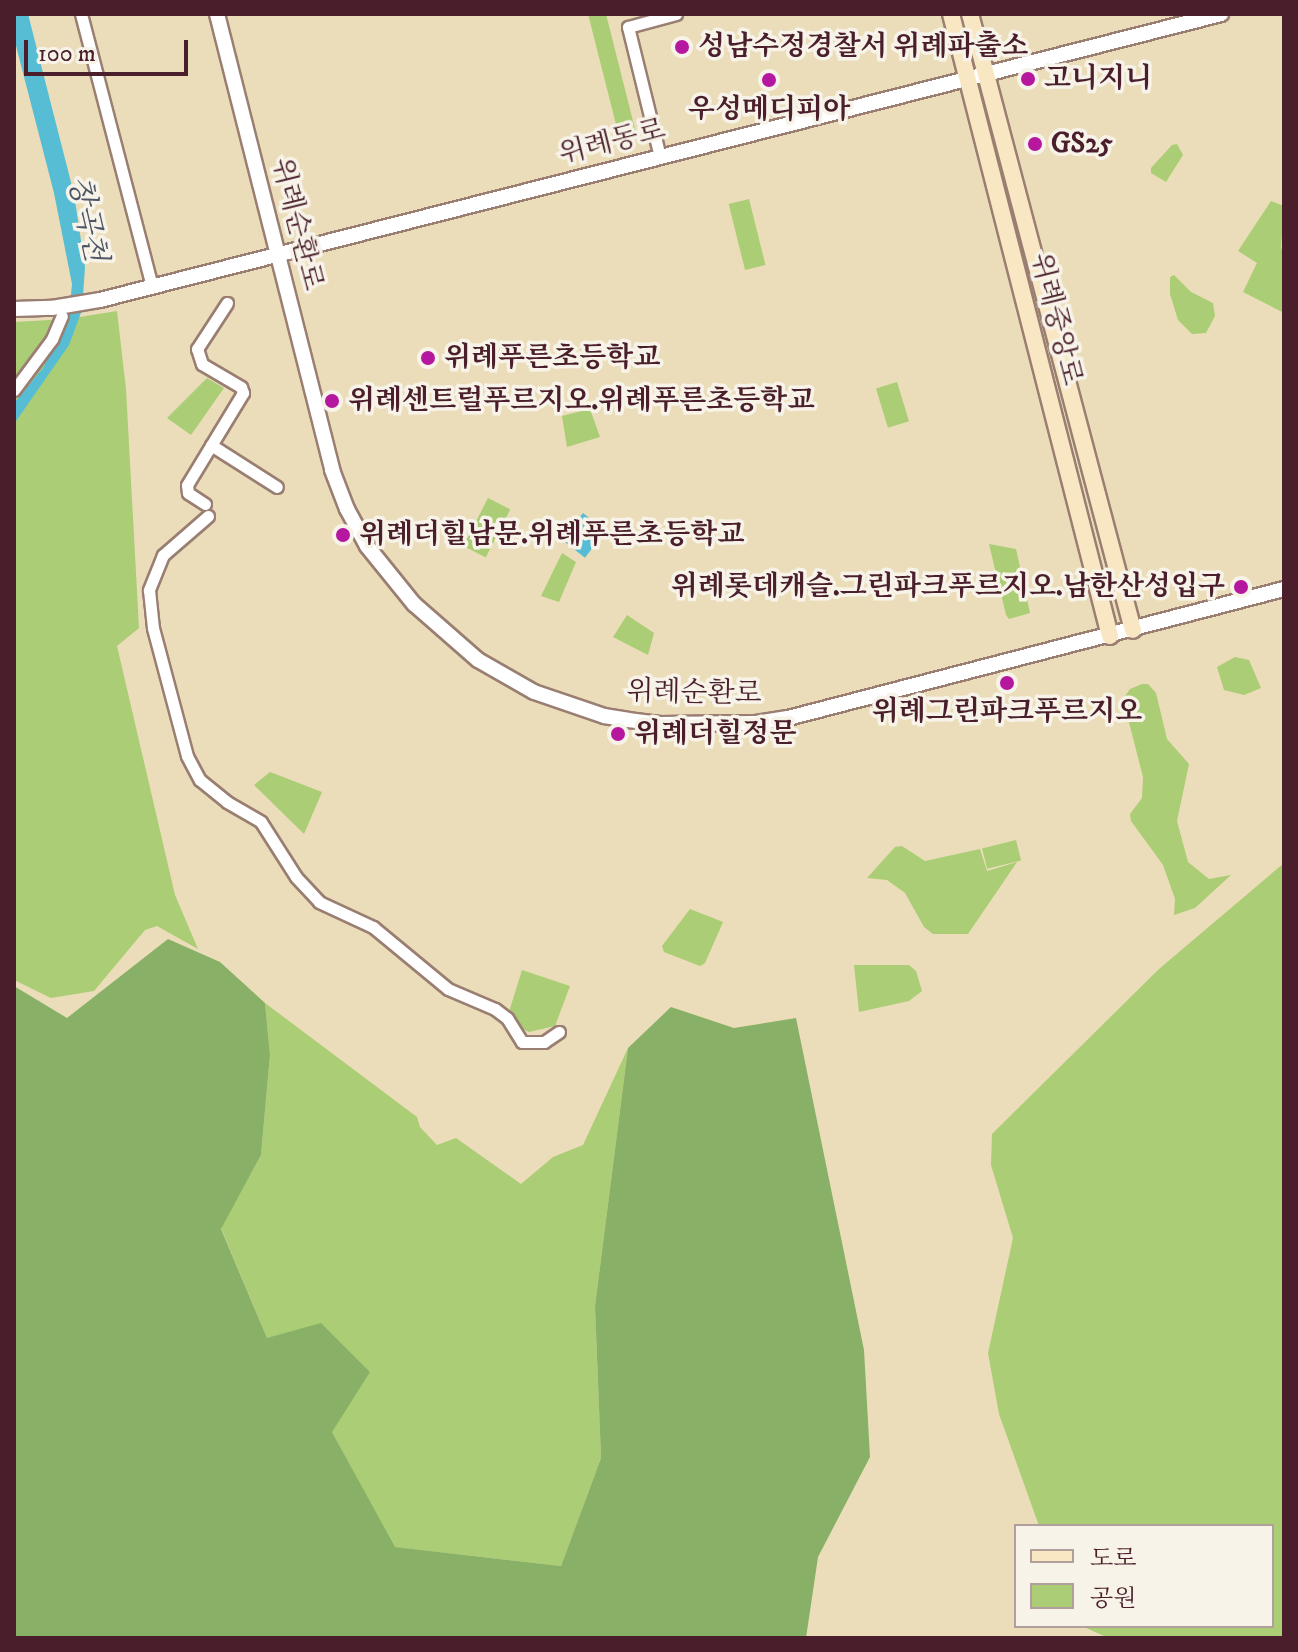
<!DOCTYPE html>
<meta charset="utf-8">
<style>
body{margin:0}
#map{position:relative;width:1298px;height:1652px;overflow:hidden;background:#ebddb9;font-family:"IM FELL DW Pica","Noto Serif KR",serif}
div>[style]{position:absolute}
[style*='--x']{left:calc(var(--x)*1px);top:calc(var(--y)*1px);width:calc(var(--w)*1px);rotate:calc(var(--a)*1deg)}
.green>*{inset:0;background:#abcd75;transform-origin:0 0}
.forest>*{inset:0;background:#88b066}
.water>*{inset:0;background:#56bdd4;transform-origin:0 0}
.roads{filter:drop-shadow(2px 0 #9a7e72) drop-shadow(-2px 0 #9a7e72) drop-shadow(0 2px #9a7e72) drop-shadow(0 -2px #9a7e72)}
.minor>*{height:11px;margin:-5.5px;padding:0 5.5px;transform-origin:5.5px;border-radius:5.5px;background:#fff}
.tertiary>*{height:14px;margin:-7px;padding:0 7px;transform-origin:7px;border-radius:7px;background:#fff}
.secondary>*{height:16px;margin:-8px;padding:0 8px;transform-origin:8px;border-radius:8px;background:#f9e7c3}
.dots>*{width:22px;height:22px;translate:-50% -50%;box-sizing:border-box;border:4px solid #f7f3e8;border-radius:50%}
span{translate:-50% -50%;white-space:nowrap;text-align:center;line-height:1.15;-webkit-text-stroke:7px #f7f3e8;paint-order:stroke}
.poi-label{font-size:28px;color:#4a1f2b;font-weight:700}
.left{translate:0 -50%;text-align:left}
.right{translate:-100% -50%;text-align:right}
.street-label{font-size:28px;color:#4a1f2b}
.water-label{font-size:30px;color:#4e5666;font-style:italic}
.frame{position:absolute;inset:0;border:16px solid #4a1f2b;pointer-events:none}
.legend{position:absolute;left:1014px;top:1524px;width:260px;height:104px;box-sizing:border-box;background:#f7f3e8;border:2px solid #b29e9c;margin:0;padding:10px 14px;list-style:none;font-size:24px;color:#4a1f2b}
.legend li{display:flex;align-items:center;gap:16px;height:40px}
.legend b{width:40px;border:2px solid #b29e9c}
.scale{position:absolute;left:24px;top:40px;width:164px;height:36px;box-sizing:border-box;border:4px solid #4a1f2b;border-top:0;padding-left:10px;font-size:24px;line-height:28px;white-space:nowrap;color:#4a1f2b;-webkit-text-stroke:6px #f7f3e8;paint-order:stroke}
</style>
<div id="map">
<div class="green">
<div style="clip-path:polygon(588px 14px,606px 14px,636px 133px,626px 147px,622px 148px)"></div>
<div style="clip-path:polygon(1177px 144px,1183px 155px,1166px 182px,1151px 173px,1151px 168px,1172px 145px)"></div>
<div style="left:749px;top:199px;width:68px;height:21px;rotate:76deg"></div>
<div style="clip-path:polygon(1271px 201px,1284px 206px,1281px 248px,1284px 252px,1284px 313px,1243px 292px,1257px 263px,1238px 251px)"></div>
<div style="clip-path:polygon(1174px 275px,1191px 292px,1213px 303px,1215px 316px,1206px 333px,1192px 334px,1178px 320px,1170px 294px,1170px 277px)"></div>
<div style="clip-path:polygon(117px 311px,126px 389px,139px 628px,117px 646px,175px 895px,198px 949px,157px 926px,145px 930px,94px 991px,51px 998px,14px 980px,14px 322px,67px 319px)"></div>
<div style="clip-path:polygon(207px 378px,224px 388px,191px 435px,167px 418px)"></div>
<div style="left:897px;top:382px;width:41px;height:22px;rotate:73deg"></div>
<div style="clip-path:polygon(590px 409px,600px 437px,567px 447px,562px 416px)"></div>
<div style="left:488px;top:498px;width:25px;height:54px;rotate:27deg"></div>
<div style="clip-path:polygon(989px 544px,1016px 549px,1030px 613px,1009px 619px,1006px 615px)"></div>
<div style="clip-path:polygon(562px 553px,576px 562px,559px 602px,541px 596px)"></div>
<div style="clip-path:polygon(627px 615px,654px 633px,648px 655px,613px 637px)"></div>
<div style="clip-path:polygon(1235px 657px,1249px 660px,1261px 688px,1244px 695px,1224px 690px,1217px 667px)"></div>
<div style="clip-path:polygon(1142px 684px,1148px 684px,1156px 693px,1167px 739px,1189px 764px,1177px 821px,1188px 862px,1209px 879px,1231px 875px,1195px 908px,1174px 915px,1175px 899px,1163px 865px,1131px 821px,1130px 814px,1142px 798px,1143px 777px,1123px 699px,1130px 689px)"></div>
<div style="clip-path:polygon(270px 772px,322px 792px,304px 834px,254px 785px)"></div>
<div style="left:1016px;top:840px;width:21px;height:35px;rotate:76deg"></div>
<div style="clip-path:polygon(902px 846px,925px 861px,980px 849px,987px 871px,1017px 862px,968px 934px,933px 934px,924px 927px,905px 893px,887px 880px,867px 878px,895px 847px)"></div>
<div style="clip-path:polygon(1284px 863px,1284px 1638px,1108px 1638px,1082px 1626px,1272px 1626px,1272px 1526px,1039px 1526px,999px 1414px,988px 1353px,1013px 1238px,991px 1165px,992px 1134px,1159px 969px)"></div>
<div style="clip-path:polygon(690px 909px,723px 922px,705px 963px,700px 966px,664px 952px,662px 946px)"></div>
<div style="clip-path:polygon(854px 965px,909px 965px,916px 971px,922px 991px,909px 1001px,859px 1012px)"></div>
<div style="clip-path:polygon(522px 970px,570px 986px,555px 1026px,529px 1032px,515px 1025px,508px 1015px)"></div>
<div style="clip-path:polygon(265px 1003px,417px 1117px,420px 1127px,437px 1145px,456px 1138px,521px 1184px,553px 1157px,583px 1145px,628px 1048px,595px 1306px,601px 1458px,561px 1566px,394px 1547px,332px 1432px,267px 1338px,221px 1228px,261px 1155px,270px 1055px)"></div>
</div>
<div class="forest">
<div style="clip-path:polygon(168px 939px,220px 962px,265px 1003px,270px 1055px,261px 1155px,221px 1229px,267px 1338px,321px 1323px,370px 1372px,332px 1432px,395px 1547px,561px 1566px,601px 1458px,595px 1306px,628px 1048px,671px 1007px,734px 1028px,796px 1018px,864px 1350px,870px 1457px,818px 1557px,806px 1638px,14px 1638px,14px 986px,67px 1018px)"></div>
</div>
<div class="water">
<div style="clip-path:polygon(14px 14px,28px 14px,74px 194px,85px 267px,82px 310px,69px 345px,14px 424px,14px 403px,43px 368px,69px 316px,72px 284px,54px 193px,14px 38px)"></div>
<div style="left:583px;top:513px;width:29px;height:34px;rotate:38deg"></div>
</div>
<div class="roads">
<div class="minor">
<div style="--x:81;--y:14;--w:282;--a:75.4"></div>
<div style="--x:660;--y:157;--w:134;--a:-103.8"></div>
<div style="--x:628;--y:27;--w:50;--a:-15.2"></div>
<div style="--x:14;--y:390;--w:64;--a:-53.3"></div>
<div style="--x:52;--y:339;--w:25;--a:-67"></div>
<div style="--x:211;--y:445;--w:78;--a:32.5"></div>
<div style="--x:205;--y:504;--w:20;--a:-147"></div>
<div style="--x:188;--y:493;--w:8;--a:-97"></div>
<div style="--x:187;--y:485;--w:108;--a:-58.7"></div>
<div style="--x:243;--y:393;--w:6;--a:-108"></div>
<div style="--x:241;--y:387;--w:45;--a:-149.5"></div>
<div style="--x:202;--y:364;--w:16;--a:-108"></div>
<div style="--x:197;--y:349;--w:55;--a:-56.9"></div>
<div style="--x:208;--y:516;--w:60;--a:139.1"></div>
<div style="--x:163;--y:555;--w:38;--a:112"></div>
<div style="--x:149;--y:590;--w:38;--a:84"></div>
<div style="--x:153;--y:628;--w:132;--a:75.1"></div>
<div style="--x:187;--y:756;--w:27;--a:62"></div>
<div style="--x:200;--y:780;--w:35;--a:39"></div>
<div style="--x:227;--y:802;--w:39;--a:30"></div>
<div style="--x:261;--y:822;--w:65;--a:57.5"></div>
<div style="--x:296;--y:877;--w:34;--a:47"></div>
<div style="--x:319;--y:902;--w:60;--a:24.8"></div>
<div style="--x:373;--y:927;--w:97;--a:39.6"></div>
<div style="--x:448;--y:989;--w:51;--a:23.1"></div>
<div style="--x:495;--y:1009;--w:15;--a:37"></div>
<div style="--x:507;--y:1018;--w:28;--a:58"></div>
<div style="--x:522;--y:1042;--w:22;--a:0"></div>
<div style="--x:544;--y:1042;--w:18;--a:-34"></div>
</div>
<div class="tertiary">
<div style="--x:217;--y:14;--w:470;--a:75.8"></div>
<div style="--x:332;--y:470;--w:42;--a:69"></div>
<div style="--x:347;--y:509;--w:42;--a:61.6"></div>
<div style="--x:367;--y:546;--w:75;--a:51"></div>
<div style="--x:414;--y:604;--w:85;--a:41.2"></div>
<div style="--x:478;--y:660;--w:64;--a:29.7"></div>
<div style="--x:534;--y:692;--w:74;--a:18.9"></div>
<div style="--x:604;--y:716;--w:24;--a:9"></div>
<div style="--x:628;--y:720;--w:32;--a:7"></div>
<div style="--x:660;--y:724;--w:96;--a:-0.6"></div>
<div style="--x:756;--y:723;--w:32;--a:-9"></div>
<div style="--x:788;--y:718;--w:513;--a:-14.58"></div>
<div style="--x:14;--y:309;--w:38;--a:-2"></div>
<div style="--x:52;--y:308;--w:49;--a:-9.5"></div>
<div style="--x:100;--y:300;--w:1157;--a:-14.31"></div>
</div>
<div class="secondary">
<div style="--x:951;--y:14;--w:642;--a:75.66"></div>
<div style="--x:970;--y:14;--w:637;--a:75.18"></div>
</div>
</div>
<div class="dots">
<div style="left:682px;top:47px;background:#b5179e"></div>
<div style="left:1028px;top:79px;background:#b5179e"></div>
<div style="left:769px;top:80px;background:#b5179e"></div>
<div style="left:1035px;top:144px;background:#b5179e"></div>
<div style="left:428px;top:358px;background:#b5179e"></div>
<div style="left:332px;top:401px;background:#b5179e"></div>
<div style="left:343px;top:535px;background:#b5179e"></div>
<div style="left:1241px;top:587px;background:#b5179e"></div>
<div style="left:1007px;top:683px;background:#b5179e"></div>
<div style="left:618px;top:734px;background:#b5179e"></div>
</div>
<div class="poi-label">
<span class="left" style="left:698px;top:47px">성남수정경찰서 위례파출소</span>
<span class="left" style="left:1044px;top:79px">고니지니</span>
<span style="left:769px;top:110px">우성메디피아</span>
<span class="left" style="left:1051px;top:144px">GS25</span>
<span class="left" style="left:444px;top:358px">위례푸른초등학교</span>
<span class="left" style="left:348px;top:401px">위례센트럴푸르지오.위례푸른초등학교</span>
<span class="left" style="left:359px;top:535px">위례더힐남문.위례푸른초등학교</span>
<span class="right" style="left:1225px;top:587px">위례롯데캐슬.그린파크푸르지오.남한산성입구</span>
<span style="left:1007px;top:712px">위례그린파크푸르지오</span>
<span class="left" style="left:634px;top:734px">위례더힐정문</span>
</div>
<div class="street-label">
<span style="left:612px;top:142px;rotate:-14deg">위례동로</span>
<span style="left:297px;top:224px;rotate:76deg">위례순환로</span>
<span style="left:1056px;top:319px;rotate:76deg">위례중앙로</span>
<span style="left:694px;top:693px;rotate:1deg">위례순환로</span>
</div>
<div class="water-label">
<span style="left:86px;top:219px;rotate:78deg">창곡천</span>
</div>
<div class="frame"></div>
<ul class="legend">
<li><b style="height:10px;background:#f9e7c3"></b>도로</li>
<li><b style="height:22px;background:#abcd75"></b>공원</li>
</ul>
<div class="scale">100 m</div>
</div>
